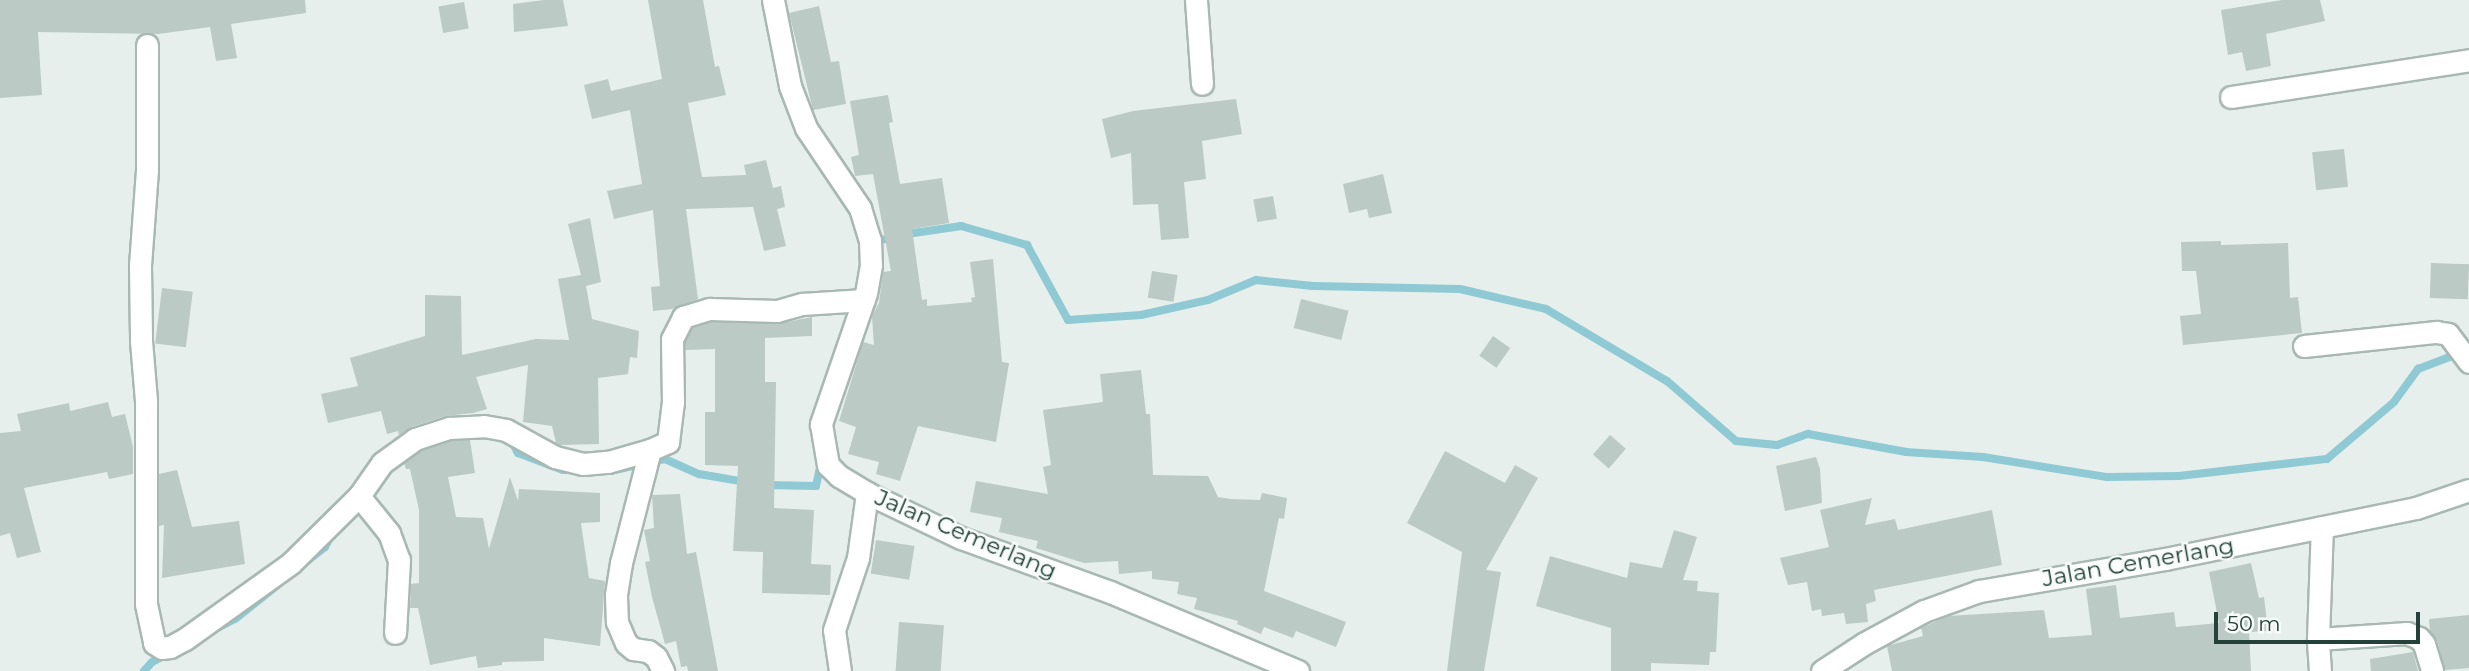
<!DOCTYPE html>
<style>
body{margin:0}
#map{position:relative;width:2469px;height:671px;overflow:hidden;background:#e6efeb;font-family:Montserrat,sans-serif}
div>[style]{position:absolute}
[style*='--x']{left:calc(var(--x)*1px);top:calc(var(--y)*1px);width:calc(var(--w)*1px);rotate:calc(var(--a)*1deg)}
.stream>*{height:8px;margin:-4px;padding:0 4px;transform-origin:4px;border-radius:4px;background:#8ec9d4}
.building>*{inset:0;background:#bbcac4;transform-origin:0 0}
.roads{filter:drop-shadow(2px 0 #a8b8b2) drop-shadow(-2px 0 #a8b8b2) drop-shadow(0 2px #a8b8b2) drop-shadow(0 -2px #a8b8b2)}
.minor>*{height:21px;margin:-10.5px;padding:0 10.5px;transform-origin:10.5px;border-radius:10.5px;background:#fff}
span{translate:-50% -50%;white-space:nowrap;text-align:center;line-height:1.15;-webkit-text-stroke:5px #f7fbf9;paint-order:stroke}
.street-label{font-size:23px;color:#24423a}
.scale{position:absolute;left:2214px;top:612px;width:206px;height:32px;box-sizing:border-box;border:4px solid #24423a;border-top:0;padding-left:9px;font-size:21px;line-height:24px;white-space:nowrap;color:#24423a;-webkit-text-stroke:5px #f7fbf9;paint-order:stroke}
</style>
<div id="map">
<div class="stream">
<div style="--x:877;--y:247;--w:6;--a:-81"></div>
<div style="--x:878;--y:241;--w:23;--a:-15"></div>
<div style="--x:900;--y:235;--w:62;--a:-8.4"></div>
<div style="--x:961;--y:226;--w:69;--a:16.1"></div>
<div style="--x:1027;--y:245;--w:85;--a:61.3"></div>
<div style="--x:1068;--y:320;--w:73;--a:-3.9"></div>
<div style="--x:1141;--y:315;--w:69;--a:-12.6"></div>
<div style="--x:1208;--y:300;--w:52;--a:-22.6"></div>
<div style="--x:1256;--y:280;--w:57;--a:6"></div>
<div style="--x:1313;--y:286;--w:147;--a:1.2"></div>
<div style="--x:1460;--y:289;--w:88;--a:13.1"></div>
<div style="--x:1546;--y:309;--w:141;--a:30.8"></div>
<div style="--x:1667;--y:381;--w:91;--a:41"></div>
<div style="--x:1736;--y:441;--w:41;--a:5.6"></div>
<div style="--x:1777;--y:445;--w:33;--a:-20"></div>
<div style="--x:1808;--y:434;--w:100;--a:10.4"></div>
<div style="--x:1906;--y:452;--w:77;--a:3.7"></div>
<div style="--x:1983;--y:457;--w:126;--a:9.2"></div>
<div style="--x:2107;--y:477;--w:72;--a:-0.8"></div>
<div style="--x:2179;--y:476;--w:149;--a:-6.6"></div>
<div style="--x:2327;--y:459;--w:88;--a:-40.4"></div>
<div style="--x:2394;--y:402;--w:41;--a:-54"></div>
<div style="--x:2418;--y:369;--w:45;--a:-20.9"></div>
<div style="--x:510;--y:438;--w:17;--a:62"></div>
<div style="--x:518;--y:453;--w:48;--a:20.7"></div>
<div style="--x:563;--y:470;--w:10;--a:0"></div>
<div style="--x:610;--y:471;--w:56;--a:-12.3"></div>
<div style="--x:665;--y:459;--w:37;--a:24"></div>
<div style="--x:699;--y:474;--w:48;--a:9.7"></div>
<div style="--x:766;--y:485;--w:50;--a:1.1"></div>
<div style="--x:816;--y:486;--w:25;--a:-78"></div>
<div style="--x:302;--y:565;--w:29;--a:-38"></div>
<div style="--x:325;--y:547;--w:17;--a:-62"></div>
<div style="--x:212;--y:631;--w:26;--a:-28"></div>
<div style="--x:235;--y:619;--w:56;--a:-38.5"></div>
<div style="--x:144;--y:671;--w:12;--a:-48"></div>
<div style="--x:152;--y:662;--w:20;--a:-27"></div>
</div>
<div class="building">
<div style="clip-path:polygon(0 0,305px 0,306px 13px,231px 24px,237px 58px,216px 61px,210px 27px,158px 34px,38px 32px,42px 95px,0 98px)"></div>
<div style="clip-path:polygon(544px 0,563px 0,568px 26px,514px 32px,513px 4px)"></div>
<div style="clip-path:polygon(648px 0,703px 0,715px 67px,719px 66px,726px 95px,688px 103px,702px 177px,746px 175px,744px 165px,766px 160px,773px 188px,781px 186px,785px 207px,777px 209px,786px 246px,764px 251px,753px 207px,686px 209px,698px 299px,672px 309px,653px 311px,651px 287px,660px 286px,653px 210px,614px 219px,607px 191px,642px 184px,630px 110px,592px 119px,584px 85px,608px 79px,611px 91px,662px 79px)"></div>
<div style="clip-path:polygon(2282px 0,2320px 0,2325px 21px,2266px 34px,2271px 66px,2246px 71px,2242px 52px,2228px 55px,2221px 10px)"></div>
<div style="left:464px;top:2px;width:27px;height:26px;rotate:80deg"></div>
<div style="clip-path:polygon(819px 6px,831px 62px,839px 61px,846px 104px,813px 110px,789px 13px)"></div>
<div style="clip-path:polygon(888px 95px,893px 122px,889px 123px,900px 184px,942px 178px,949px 223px,912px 229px,922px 300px,927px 299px,927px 306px,972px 302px,971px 298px,975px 297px,970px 262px,993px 259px,1002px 362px,1009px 363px,996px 442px,918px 426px,900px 481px,876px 474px,879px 462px,848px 454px,856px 427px,839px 421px,863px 342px,874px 345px,872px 316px,879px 303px,883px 272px,891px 271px,873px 174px,855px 176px,851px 157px,859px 155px,850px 101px)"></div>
<div style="clip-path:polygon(1236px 99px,1242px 134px,1202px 141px,1206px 179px,1184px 182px,1189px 238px,1161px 240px,1158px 204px,1133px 205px,1131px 153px,1111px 158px,1102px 119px,1133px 111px)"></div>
<div style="left:2344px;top:149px;width:38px;height:32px;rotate:84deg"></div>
<div style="clip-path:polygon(1383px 174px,1392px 213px,1369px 218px,1367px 209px,1349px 213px,1343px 184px)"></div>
<div style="left:1273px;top:196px;width:23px;height:20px;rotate:80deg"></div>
<div style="clip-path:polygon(590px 218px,601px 282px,586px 286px,592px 319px,639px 331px,637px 358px,630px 357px,628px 374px,598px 378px,599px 444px,560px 445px,556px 443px,552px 426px,523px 422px,528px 365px,476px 377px,487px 409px,473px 413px,445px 416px,411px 427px,399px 435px,398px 431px,387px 434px,381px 411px,328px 423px,321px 394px,358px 386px,350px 358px,425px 336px,425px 295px,461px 296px,462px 355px,536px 339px,569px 340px,558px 279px,581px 275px,568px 224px)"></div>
<div style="clip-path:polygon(2221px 241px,2221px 245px,2288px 243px,2290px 298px,2298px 297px,2302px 333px,2183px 345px,2180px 316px,2201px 314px,2196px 271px,2182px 271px,2181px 242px)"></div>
<div style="left:2431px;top:263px;width:38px;height:35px;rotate:2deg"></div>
<div style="left:1152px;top:271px;width:26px;height:27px;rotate:9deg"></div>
<div style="left:162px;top:288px;width:31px;height:56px;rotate:7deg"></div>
<div style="left:1301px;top:299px;width:49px;height:30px;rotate:14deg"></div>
<div style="clip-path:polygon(812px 317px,812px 336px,765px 338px,765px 382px,776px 382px,774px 508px,814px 510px,811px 564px,831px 565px,830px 595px,762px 593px,763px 552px,733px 551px,738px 466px,705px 465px,705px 412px,715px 412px,715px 349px,685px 350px,685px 342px,692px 328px,712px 322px,777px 324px)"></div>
<div style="left:1493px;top:336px;width:21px;height:24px;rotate:35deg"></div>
<div style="clip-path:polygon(1141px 370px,1146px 414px,1150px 414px,1153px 475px,1208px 476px,1218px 497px,1231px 499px,1260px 500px,1262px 493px,1287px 498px,1284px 519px,1279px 518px,1264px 591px,1346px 622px,1336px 647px,1296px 631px,1293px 638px,1264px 627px,1261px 634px,1237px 624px,1238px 621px,1194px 609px,1197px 598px,1177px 594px,1179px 582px,1152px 579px,1152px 571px,1119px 574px,1118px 561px,1084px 563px,1036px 548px,1038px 541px,999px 532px,1002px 518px,970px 512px,976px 481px,1048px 494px,1043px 467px,1051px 465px,1043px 410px,1103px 402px,1100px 374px)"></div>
<div style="clip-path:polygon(108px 402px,112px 417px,125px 414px,133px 447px,133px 474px,109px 479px,107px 472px,24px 488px,41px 552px,17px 558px,10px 533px,0 536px,0 433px,21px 431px,17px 414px,69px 403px,70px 411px)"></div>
<div style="left:1610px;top:435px;width:21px;height:26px;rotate:41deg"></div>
<div style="clip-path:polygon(470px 440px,475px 473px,448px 477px,456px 517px,483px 518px,489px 549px,510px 477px,518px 501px,519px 489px,600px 493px,600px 522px,581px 523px,589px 578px,605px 581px,600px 646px,544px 638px,544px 661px,502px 662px,502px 665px,478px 668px,476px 656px,430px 665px,418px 608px,410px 608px,411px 584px,419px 583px,419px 510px,410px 469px,406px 469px,404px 463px,421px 451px,451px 441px)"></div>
<div style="clip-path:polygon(1445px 451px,1505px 483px,1515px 465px,1538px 478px,1486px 570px,1501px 572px,1484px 671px,1447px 671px,1462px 552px,1407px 523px)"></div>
<div style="clip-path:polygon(1816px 457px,1820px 469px,1822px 503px,1785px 511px,1776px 466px)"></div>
<div style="clip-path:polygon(177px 470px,192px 527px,239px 521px,245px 564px,162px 578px,164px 525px,159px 526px,159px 474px)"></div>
<div style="clip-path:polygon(680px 494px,687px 554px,696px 552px,718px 671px,688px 671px,687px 666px,681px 667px,676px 641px,665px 644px,652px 597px,645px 562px,650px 561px,644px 530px,654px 528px,652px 495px)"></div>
<div style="clip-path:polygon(1872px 498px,1865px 525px,1895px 519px,1898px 530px,1992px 510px,2002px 565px,1874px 590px,1876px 601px,1866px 604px,1868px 622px,1846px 624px,1844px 613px,1822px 616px,1821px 609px,1812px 611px,1807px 582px,1788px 585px,1780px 558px,1829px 547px,1820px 510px)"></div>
<div style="clip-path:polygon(1674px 530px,1697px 537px,1683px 580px,1698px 581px,1697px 591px,1719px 593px,1716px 652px,1710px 652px,1709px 665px,1651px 663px,1651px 671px,1611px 671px,1611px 628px,1536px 606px,1550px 556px,1627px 578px,1630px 562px,1662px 568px)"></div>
<div style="left:876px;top:540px;width:39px;height:34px;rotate:9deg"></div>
<div style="clip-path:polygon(2251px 563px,2259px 598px,2264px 597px,2268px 631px,2249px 632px,2251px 671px,1892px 671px,1887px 646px,1923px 636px,1921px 628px,1948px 616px,2044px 610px,2049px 638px,2092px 635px,2086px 589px,2116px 585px,2120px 618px,2174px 612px,2176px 627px,2219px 623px,2209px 572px)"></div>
<div style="clip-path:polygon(2469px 615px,2469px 668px,2445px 670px,2437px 640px,2430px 631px,2429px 619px)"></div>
<div style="left:899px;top:622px;width:45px;height:49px;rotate:4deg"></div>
<div style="clip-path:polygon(2413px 652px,2418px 671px,2371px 671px,2370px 659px)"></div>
</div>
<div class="roads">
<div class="minor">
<div style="--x:773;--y:0;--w:88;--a:78.8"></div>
<div style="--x:790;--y:86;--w:45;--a:69.1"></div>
<div style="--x:806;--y:128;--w:97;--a:56"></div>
<div style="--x:860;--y:208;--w:34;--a:73"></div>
<div style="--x:870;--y:240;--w:25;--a:88"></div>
<div style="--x:871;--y:265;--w:28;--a:100"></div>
<div style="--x:866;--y:293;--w:139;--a:109"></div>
<div style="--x:821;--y:424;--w:42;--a:80.3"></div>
<div style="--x:828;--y:465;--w:16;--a:45"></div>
<div style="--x:839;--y:476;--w:33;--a:31"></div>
<div style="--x:867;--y:493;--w:104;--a:25.6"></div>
<div style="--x:961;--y:538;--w:158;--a:19.9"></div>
<div style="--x:1110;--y:592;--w:204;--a:22.8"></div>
<div style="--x:1196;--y:0;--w:84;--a:85.9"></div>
<div style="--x:147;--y:45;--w:125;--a:90"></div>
<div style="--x:147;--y:170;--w:96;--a:94.2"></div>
<div style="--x:140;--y:266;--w:75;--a:89.2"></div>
<div style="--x:141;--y:341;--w:60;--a:85.2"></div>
<div style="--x:146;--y:401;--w:203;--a:90"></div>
<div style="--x:146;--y:604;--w:40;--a:78"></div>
<div style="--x:154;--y:643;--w:9;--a:32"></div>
<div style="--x:162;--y:648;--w:8;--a:-7"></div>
<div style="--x:170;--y:647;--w:17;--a:-28"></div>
<div style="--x:185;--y:639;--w:130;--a:-35.6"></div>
<div style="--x:291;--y:563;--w:95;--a:-44.6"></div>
<div style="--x:359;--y:496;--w:40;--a:-55.1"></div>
<div style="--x:382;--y:463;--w:41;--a:-36"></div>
<div style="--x:415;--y:439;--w:36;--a:-18"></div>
<div style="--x:449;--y:428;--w:35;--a:-3"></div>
<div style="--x:484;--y:426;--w:22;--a:10"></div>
<div style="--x:506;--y:430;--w:56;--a:28.9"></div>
<div style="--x:555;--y:457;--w:29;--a:14"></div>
<div style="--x:583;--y:464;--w:25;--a:-5"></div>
<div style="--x:608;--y:462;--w:44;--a:-15.9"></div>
<div style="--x:650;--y:450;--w:20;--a:-24"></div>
<div style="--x:668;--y:442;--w:39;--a:-83"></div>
<div style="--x:673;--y:403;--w:64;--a:-90.9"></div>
<div style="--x:672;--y:339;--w:25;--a:-63"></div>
<div style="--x:683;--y:317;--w:28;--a:-17"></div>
<div style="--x:710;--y:309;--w:67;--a:1.7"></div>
<div style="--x:777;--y:311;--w:26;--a:-16"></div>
<div style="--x:802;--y:304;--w:62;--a:-3.7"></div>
<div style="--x:2231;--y:97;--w:241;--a:-8.8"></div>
<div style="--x:2304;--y:346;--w:133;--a:-6.1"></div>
<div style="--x:2436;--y:332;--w:12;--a:9"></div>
<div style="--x:2448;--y:334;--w:35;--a:53"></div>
<div style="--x:650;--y:450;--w:117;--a:104.4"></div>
<div style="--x:621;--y:563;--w:33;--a:99"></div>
<div style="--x:616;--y:596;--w:26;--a:88"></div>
<div style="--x:617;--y:622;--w:23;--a:67"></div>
<div style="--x:626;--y:643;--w:9;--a:41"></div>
<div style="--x:633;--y:649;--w:15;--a:8"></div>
<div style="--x:648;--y:651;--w:10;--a:37"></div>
<div style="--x:656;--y:657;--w:16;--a:63"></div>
<div style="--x:359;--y:496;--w:48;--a:51"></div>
<div style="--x:389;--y:533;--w:29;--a:70"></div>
<div style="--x:399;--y:560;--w:73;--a:93.1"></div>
<div style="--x:2318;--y:639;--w:89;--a:-3.9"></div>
<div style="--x:2407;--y:633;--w:13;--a:23"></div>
<div style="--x:2419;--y:638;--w:8;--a:50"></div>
<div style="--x:2424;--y:644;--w:28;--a:73"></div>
<div style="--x:840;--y:671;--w:41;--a:-98.3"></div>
<div style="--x:834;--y:630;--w:76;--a:-71.6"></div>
<div style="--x:858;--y:558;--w:66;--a:-82.1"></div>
<div style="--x:1822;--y:671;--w:51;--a:-33.1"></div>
<div style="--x:1865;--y:643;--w:67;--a:-28.5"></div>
<div style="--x:1924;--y:611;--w:59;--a:-20"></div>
<div style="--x:1979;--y:591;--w:189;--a:-9.8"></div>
<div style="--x:2165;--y:559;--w:256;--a:-11.5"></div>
<div style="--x:2416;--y:508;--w:56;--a:-18.8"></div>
<div style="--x:2320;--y:671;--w:32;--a:-94"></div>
<div style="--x:2318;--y:639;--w:112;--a:-88"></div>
</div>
</div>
<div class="street-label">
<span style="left:966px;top:534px;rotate:23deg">Jalan Cemerlang</span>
<span style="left:2138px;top:562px;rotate:-10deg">Jalan Cemerlang</span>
</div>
<div class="scale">50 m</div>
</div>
